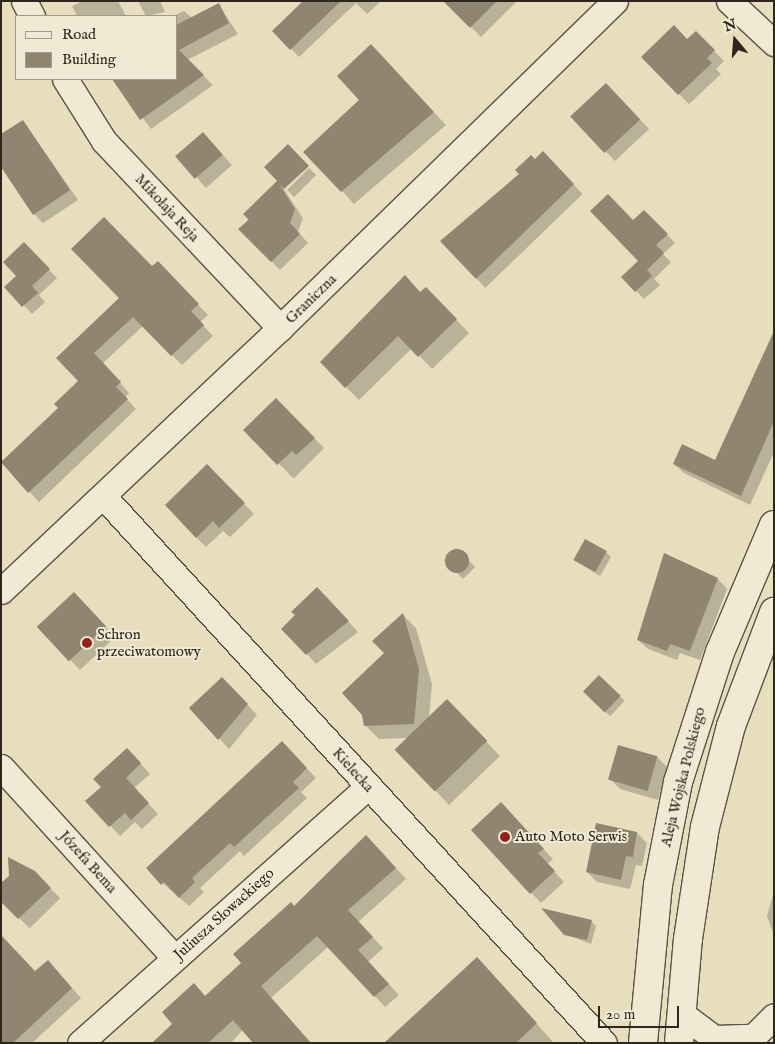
<!DOCTYPE html>
<meta charset="utf-8">
<style>
body{margin:0}
#map{position:relative;width:775px;height:1044px;overflow:hidden;background:#e8debe;font-family:"IM FELL English",serif}
div>[style]{position:absolute}
[style*='--x']{left:calc(var(--x)*1px);top:calc(var(--y)*1px);width:calc(var(--w)*1px);rotate:calc(var(--a)*1deg)}
.shadow>*{inset:0;background:#0003;transform-origin:0 0}
.building>*{inset:0;background:#8f8570;transform-origin:0 0}
.round{border-radius:50%}
.roads{filter:drop-shadow(1px 0 #5c5344) drop-shadow(-1px 0 #5c5344) drop-shadow(0 1px #5c5344) drop-shadow(0 -1px #5c5344)}
.street>*{height:25px;margin:-12.5px;padding:0 12.5px;transform-origin:12.5px;border-radius:12.5px;background:#f0ead5}
.secondary>*{height:28px;margin:-14px;padding:0 14px;transform-origin:14px;border-radius:14px;background:#f0ead5}
.dots>*{width:14px;height:14px;translate:-50% -50%;box-sizing:border-box;border:2px solid #f0ead5;border-radius:50%}
span{translate:-50% -50%;white-space:nowrap;text-align:center;line-height:1.15;-webkit-text-stroke:4px #f0ead5;paint-order:stroke}
.street-label{font-size:15px;color:#2e251c}
.poi-label{font-size:15px;color:#2e251c}
.left{translate:0 -50%;text-align:left}
.frame{position:absolute;inset:0;border:2px solid #2e251c;pointer-events:none}
.legend{position:absolute;left:15px;top:15px;width:162px;height:65px;box-sizing:border-box;background:#f0ead5;border:1px solid #a29b8b;margin:0;padding:6px 9px;list-style:none;font-size:15px;color:#2e251c}
.legend li{display:flex;align-items:center;gap:10px;height:25px}
.legend b{width:25px;border:1px solid #a29b8b}
.north{position:absolute;left:710px;top:15px;width:50px;height:50px;-webkit-text-stroke:4px #f0ead5;paint-order:stroke;rotate:342deg;font-size:14px;font-weight:700;line-height:20px;text-align:center;color:#2e251c}
.north::after{content:'';display:block;margin:auto;width:18px;height:22px;background:#2e251c;clip-path:polygon(50% 0,100% 100%,50% 72%,0 100%)}
.scale{position:absolute;left:598px;top:1006px;width:81px;height:22px;box-sizing:border-box;border:2px solid #2e251c;border-top:0;padding-left:6px;font-size:15px;line-height:18px;white-space:nowrap;color:#2e251c;-webkit-text-stroke:4px #f0ead5;paint-order:stroke}
</style>
<div id="map">
<div class="shadow">
<div style="clip-path:polygon(83px 1px,118px 1px,126px 16px,77px 16px,72px 6px)"></div>
<div style="clip-path:polygon(138px 1px,160px 1px,165px 12px,146px 16px)"></div>
<div style="clip-path:polygon(305px 1px,381px 1px,367px 14px,356px 3px,299px 57px,274px 31px)"></div>
<div style="clip-path:polygon(445px 1px,517px 1px,481px 37px)"></div>
<div style="clip-path:polygon(218px 4px,238px 34px,187px 60px,213px 85px,151px 129px,116px 83px,123px 79px,176px 79px,173px 16px,184px 11px,192px 18px)"></div>
<div style="clip-path:polygon(696px 33px,724px 61px,716px 69px,721px 74px,689px 104px,642px 57px,688px 40px)"></div>
<div style="clip-path:polygon(383px 59px,446px 125px,354px 204px,342px 191px,361px 100px)"></div>
<div style="clip-path:polygon(616px 94px,649px 129px,615px 161px,573px 117px)"></div>
<div style="clip-path:polygon(23px 121px,78px 200px,43px 223px,34px 214px)"></div>
<div style="clip-path:polygon(212px 143px,232px 165px,206px 188px,197px 178px)"></div>
<div style="left:543px;top:153px;width:57px;height:135px;rotate:46deg"></div>
<div style="clip-path:polygon(307px 166px,283px 188px,303px 218px,298px 232px,308px 243px,280px 270px,240px 229px,279px 182px)"></div>
<div style="left:309px;top:168px;width:10px;height:31px;rotate:45deg"></div>
<div style="clip-path:polygon(644px 211px,675px 243px,663px 254px,671px 262px,654px 279px,660px 285px,644px 299px,623px 277px,640px 261px,633px 222px)"></div>
<div style="clip-path:polygon(24px 244px,57px 278px,39px 295px,45px 302px,32px 314px,6px 287px,18px 276px)"></div>
<div style="clip-path:polygon(158px 263px,208px 315px,200px 322px,213px 336px,182px 365px,143px 326px,103px 363px,129px 393px,125px 397px,136px 409px,39px 502px,2px 463px,60px 408px,79px 381px,58px 358px)"></div>
<div style="clip-path:polygon(426px 288px,469px 333px,432px 369px,412px 348px,359px 400px,346px 387px)"></div>
<div style="clip-path:polygon(774px 344px,774px 452px,750px 505px,684px 473px,674px 464px,715px 461px)"></div>
<div style="left:276px;top:400px;width:68px;height:43px;rotate:45deg"></div>
<div style="clip-path:polygon(217px 476px,254px 514px,230px 537px,223px 531px,206px 547px,196px 537px)"></div>
<div style="left:456px;top:548px;width:27px;height:17px;rotate:45deg"></div>
<div style="clip-path:polygon(606px 552px,611px 557px,600px 576px,574px 560px)"></div>
<div style="clip-path:polygon(718px 579px,727px 589px,700px 660px,680px 653px,677px 660px,648px 649px,638px 640px)"></div>
<div style="clip-path:polygon(327px 599px,358px 632px,316px 664px,307px 654px)"></div>
<div style="clip-path:polygon(84px 604px,115px 637px,80px 670px,39px 627px)"></div>
<div style="clip-path:polygon(402px 614px,416px 628px,432px 684px,429px 717px,461px 715px,500px 756px,449px 805px,435px 790px,408px 738px,379px 739px,365px 725px)"></div>
<div style="left:599px;top:677px;width:35px;height:21px;rotate:43deg"></div>
<div style="clip-path:polygon(232px 688px,257px 715px,229px 749px,191px 708px)"></div>
<div style="clip-path:polygon(291px 752px,316px 778px,301px 792px,307px 798px,244px 856px,240px 851px,200px 888px,204px 892px,189px 906px,157px 878px)"></div>
<div style="clip-path:polygon(657px 757px,667px 767px,658px 800px,620px 789px,610px 779px)"></div>
<div style="clip-path:polygon(137px 760px,150px 774px,134px 788px,158px 814px,142px 829px,135px 822px,120px 836px,87px 801px)"></div>
<div style="clip-path:polygon(510px 814px,553px 859px,547px 864px,564px 882px,541px 903px,472px 830px)"></div>
<div style="clip-path:polygon(637px 833px,647px 843px,642px 866px,636px 865px,630px 889px,597px 882px,587px 872px)"></div>
<div style="clip-path:polygon(377px 847px,406px 879px,358px 922px,383px 948px,368px 962px,399px 995px,385px 1007px,329px 946px,271px 998px,231px 1043px,154px 1043px,243px 963px,294px 907px)"></div>
<div style="left:34px;top:872px;width:37px;height:43px;rotate:45deg"></div>
<div style="clip-path:polygon(774px 891px,774px 935px,767px 916px)"></div>
<div style="clip-path:polygon(591px 921px,596px 926px,591px 944px,565px 934px)"></div>
<div style="clip-path:polygon(57px 971px,81px 998px,32px 1043px,1px 1043px,35px 972px)"></div>
<div style="clip-path:polygon(489px 971px,554px 1043px,386px 1043px)"></div>
</div>
<div class="building">
<div style="clip-path:polygon(303px 1px,341px 1px,290px 50px,272px 31px)"></div>
<div style="clip-path:polygon(443px 1px,497px 1px,470px 28px)"></div>
<div style="clip-path:polygon(219px 3px,229px 23px,179px 50px,204px 75px,140px 120px,112px 79px,176px 79px,176px 25px)"></div>
<div style="clip-path:polygon(674px 25px,687px 39px,696px 31px,715px 50px,707px 58px,712px 63px,678px 95px,641px 57px)"></div>
<div style="clip-path:polygon(371px 44px,434px 112px,341px 192px,303px 152px,359px 100px,337px 76px)"></div>
<div style="left:606px;top:83px;width:50px;height:49px;rotate:47deg"></div>
<div style="clip-path:polygon(23px 120px,70px 190px,33px 215px,1px 167px,1px 134px)"></div>
<div style="left:203px;top:132px;width:30px;height:37px;rotate:49deg"></div>
<div style="clip-path:polygon(288px 144px,309px 166px,284px 189px,279px 184px,295px 209px,290px 223px,300px 234px,271px 262px,238px 229px,249px 220px,243px 214px,277px 181px,264px 167px)"></div>
<div style="clip-path:polygon(543px 151px,574px 184px,476px 279px,440px 241px,519px 174px,515px 170px,531px 155px,535px 159px)"></div>
<div style="clip-path:polygon(608px 194px,633px 220px,644px 210px,668px 234px,656px 245px,664px 253px,647px 270px,652px 276px,635px 292px,621px 277px,638px 261px,590px 211px)"></div>
<div style="clip-path:polygon(104px 217px,152px 266px,158px 261px,199px 304px,191px 311px,204px 325px,171px 356px,133px 317px,94px 353px,121px 382px,116px 387px,128px 399px,28px 493px,1px 462px,58px 408px,54px 404px,78px 381px,56px 358px,119px 298px,71px 249px)"></div>
<div style="clip-path:polygon(24px 242px,50px 269px,32px 286px,38px 293px,22px 307px,4px 287px,16px 276px,3px 262px)"></div>
<div style="clip-path:polygon(405px 275px,420px 292px,426px 287px,457px 319px,418px 357px,398px 336px,345px 388px,320px 362px)"></div>
<div style="clip-path:polygon(774px 331px,774px 421px,741px 496px,673px 464px,682px 444px,715px 460px)"></div>
<div style="clip-path:polygon(276px 398px,315px 438px,296px 455px,292px 451px,277px 465px,243px 430px)"></div>
<div style="clip-path:polygon(207px 464px,245px 503px,219px 528px,213px 521px,196px 538px,165px 505px)"></div>
<div style="left:585px;top:539px;width:25px;height:24px;rotate:29deg"></div>
<div class="round" style="left:445px;top:549px;width:24px;height:24px"></div>
<div style="clip-path:polygon(664px 553px,718px 578px,690px 651px,670px 644px,667px 651px,637px 640px)"></div>
<div style="clip-path:polygon(317px 587px,349px 621px,306px 655px,281px 629px,295px 615px,291px 612px)"></div>
<div style="left:74px;top:592px;width:47px;height:51px;rotate:47deg"></div>
<div style="clip-path:polygon(403px 613px,419px 669px,414px 724px,364px 726px,362px 715px,342px 693px,384px 653px,372px 641px)"></div>
<div style="left:599px;top:675px;width:30px;height:23px;rotate:44deg"></div>
<div style="clip-path:polygon(222px 677px,248px 704px,218px 740px,189px 708px)"></div>
<div style="left:447px;top:699px;width:58px;height:73px;rotate:46deg"></div>
<div style="clip-path:polygon(282px 741px,307px 768px,293px 782px,299px 788px,234px 847px,230px 843px,192px 878px,195px 882px,179px 898px,164px 882px,161px 885px,146px 868px)"></div>
<div style="left:618px;top:745px;width:41px;height:36px;rotate:16deg"></div>
<div style="clip-path:polygon(127px 748px,141px 763px,126px 778px,149px 803px,131px 820px,125px 813px,109px 827px,85px 801px,101px 787px,93px 779px)"></div>
<div style="clip-path:polygon(501px 802px,544px 849px,538px 853px,555px 871px,530px 894px,471px 830px)"></div>
<div style="clip-path:polygon(596px 823px,637px 832px,633px 857px,626px 856px,621px 880px,586px 872px)"></div>
<div style="clip-path:polygon(366px 835px,396px 868px,348px 910px,373px 937px,358px 950px,389px 984px,374px 997px,317px 936px,261px 986px,311px 1043px,253px 1043px,233px 1020px,208px 1043px,152px 1043px,172px 1024px,162px 1012px,194px 983px,205px 996px,241px 963px,233px 954px,291px 902px,294px 906px)"></div>
<div style="clip-path:polygon(8px 857px,35px 871px,51px 888px,18px 919px,1px 902px,1px 883px,9px 876px)"></div>
<div style="clip-path:polygon(541px 908px,592px 920px,587px 940px,564px 935px)"></div>
<div style="clip-path:polygon(1px 935px,35px 971px,48px 960px,72px 988px,13px 1043px,1px 1043px)"></div>
<div style="clip-path:polygon(477px 957px,537px 1023px,516px 1043px,384px 1043px)"></div>
</div>
<div class="roads">
<div class="street">
<div style="--x:24;--y:1;--w:17;--a:62"></div>
<div style="--x:729;--y:1;--w:62;--a:43"></div>
<div style="--x:65;--y:79;--w:73;--a:57.8"></div>
<div style="--x:104;--y:141;--w:257;--a:46.7"></div>
<div style="--x:104;--y:497;--w:740;--a:47.52"></div>
<div style="--x:1;--y:591;--w:383;--a:-43.3"></div>
<div style="--x:280;--y:328;--w:468;--a:-44.3"></div>
<div style="--x:1;--y:767;--w:258;--a:47.7"></div>
<div style="--x:682;--y:1014;--w:40;--a:37"></div>
<div style="--x:714;--y:1038;--w:38;--a:-2"></div>
<div style="--x:80;--y:1043;--w:386;--a:-41.7"></div>
<div style="--x:747;--y:1043;--w:38;--a:-45"></div>
</div>
<div class="secondary">
<div style="--x:643;--y:1043;--w:159;--a:-84.6"></div>
<div style="--x:658;--y:885;--w:105;--a:-79"></div>
<div style="--x:678;--y:782;--w:137;--a:-72.1"></div>
<div style="--x:720;--y:652;--w:138;--a:-67"></div>
<div style="--x:679;--y:1043;--w:104;--a:-85.1"></div>
<div style="--x:688;--y:939;--w:113;--a:-81.4"></div>
<div style="--x:705;--y:827;--w:104;--a:-75.6"></div>
<div style="--x:731;--y:726;--w:122;--a:-69.3"></div>
</div>
</div>
<div class="dots">
<div style="left:87px;top:643px;background:#8f2418"></div>
<div style="left:505px;top:837px;background:#8f2418"></div>
</div>
<div class="street-label">
<span style="left:167px;top:208px;rotate:47deg">Mikołaja Reja</span>
<span style="left:311px;top:299px;rotate:-44deg">Graniczna</span>
<span style="left:353px;top:770px;rotate:48deg">Kielecka</span>
<span style="left:683px;top:777px;rotate:-76deg">Aleja Wojska Polskiego</span>
<span style="left:88px;top:862px;rotate:48deg">Józefa Bema</span>
<span style="left:224px;top:914px;rotate:-42deg">Juliusza Słowackiego</span>
</div>
<div class="poi-label">
<span class="left" style="left:97px;top:643px">Schron<br>przeciwatomowy</span>
<span class="left" style="left:515px;top:837px">Auto Moto Serwis</span>
</div>
<div class="frame"></div>
<ul class="legend">
<li><b style="height:6px;background:#f0ead5"></b>Road</li>
<li><b style="height:14px;background:#8f8570"></b>Building</li>
</ul>
<div class="north">N</div>
<div class="scale">20 m</div>
</div>
